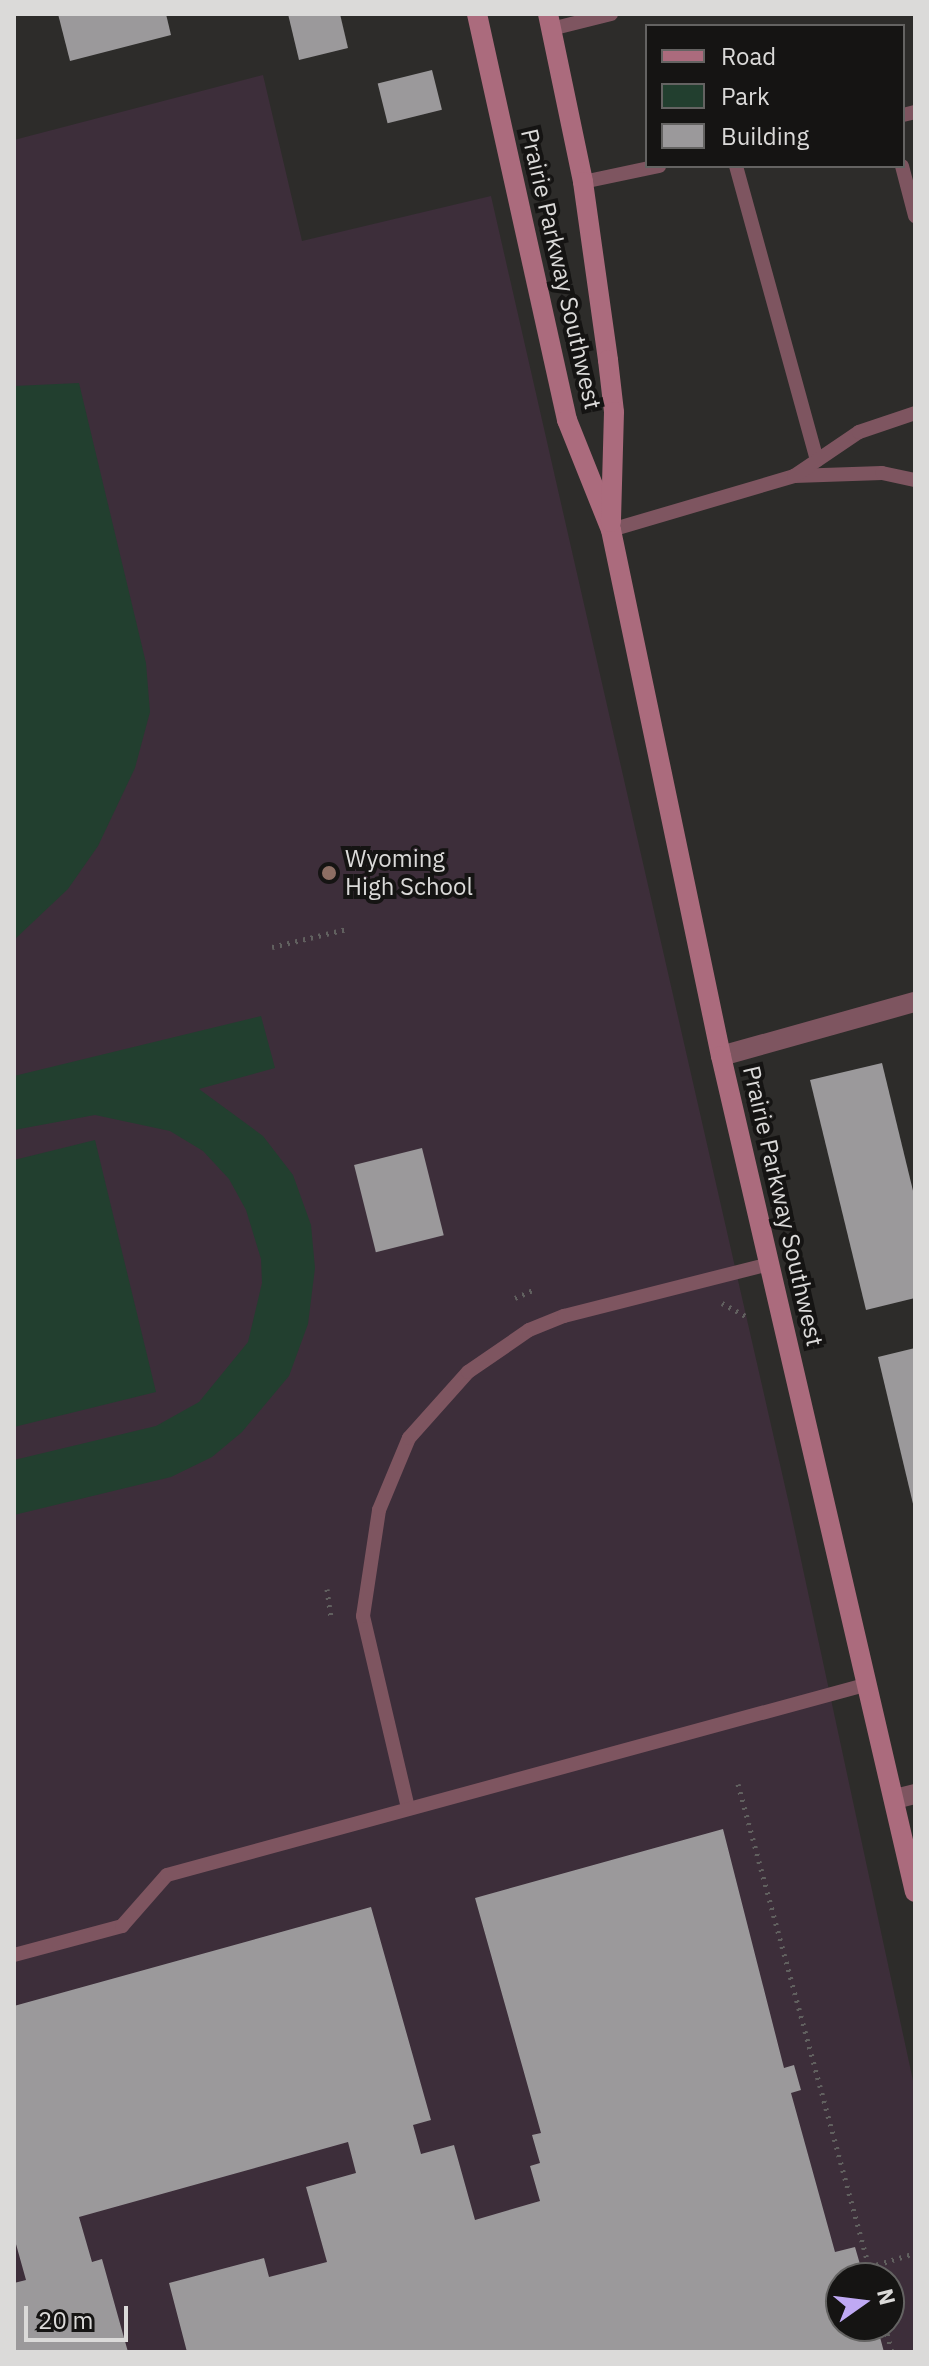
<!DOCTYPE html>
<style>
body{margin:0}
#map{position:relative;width:929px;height:2366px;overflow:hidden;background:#2d2c2a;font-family:"IBM Plex Sans",sans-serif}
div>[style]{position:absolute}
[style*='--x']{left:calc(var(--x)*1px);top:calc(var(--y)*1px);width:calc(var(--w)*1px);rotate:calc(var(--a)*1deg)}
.education>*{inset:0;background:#3d2e3a}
.green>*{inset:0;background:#223f2f}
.building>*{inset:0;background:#9b999b;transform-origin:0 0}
.path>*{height:5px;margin-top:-2.5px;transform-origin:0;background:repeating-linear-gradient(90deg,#61605f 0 2px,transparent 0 8px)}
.lane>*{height:14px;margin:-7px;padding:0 7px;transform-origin:7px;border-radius:7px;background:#7e5560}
.street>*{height:20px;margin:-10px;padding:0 10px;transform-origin:10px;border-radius:10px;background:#7e5560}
.secondary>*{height:20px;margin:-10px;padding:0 10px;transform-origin:10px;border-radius:10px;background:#ab6b7d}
.dots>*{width:22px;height:22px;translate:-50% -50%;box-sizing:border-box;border:4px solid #151413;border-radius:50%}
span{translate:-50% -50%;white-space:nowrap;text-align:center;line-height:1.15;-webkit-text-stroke:8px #151413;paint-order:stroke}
.street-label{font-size:24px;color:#dbdad9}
.poi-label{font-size:24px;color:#dbdad9}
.left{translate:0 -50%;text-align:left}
.frame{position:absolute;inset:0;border:16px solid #dbdad9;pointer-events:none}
.legend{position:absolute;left:645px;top:24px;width:260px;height:144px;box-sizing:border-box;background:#151413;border:2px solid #646362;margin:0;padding:10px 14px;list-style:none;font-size:24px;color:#dbdad9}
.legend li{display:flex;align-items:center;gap:16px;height:40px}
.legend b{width:40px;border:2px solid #646362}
.north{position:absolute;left:825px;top:2262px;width:80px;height:80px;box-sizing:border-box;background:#151413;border:2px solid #646362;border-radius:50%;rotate:76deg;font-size:22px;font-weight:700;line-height:32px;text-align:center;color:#dbdad9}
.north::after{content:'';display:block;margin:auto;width:28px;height:36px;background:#bfa9f4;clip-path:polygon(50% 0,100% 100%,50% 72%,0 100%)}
.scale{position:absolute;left:24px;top:2306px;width:104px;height:36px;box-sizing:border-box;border:4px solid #dbdad9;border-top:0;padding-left:10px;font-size:24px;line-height:28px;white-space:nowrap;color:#dbdad9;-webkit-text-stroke:6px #151413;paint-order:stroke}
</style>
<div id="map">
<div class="education">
<div style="clip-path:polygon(evenodd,263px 75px,302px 241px,491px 196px,789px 1504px,915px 2090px,915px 2352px,14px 2352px,14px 140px,263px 75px,841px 2278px,889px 2278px,889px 2326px,841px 2326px,841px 2278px)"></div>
</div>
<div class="green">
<div style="clip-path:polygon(79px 383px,146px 663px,150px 712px,135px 768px,98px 846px,68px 889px,14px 940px,14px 386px)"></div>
<div style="clip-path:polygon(261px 1016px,275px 1068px,199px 1089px,263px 1136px,293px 1175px,311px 1225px,315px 1268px,308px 1324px,289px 1376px,242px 1432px,212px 1457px,171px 1477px,14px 1515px,14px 1460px,156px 1426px,199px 1402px,248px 1342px,262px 1283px,261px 1259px,246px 1210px,229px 1179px,203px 1151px,170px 1131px,95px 1115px,14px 1130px,14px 1076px)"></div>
<div style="clip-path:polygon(95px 1140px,156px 1392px,14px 1427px,14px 1160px)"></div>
</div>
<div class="building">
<div style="clip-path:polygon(58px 14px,166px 14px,171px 35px,70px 61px)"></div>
<div style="clip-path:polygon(288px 14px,340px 14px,348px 48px,299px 60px)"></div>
<div style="left:432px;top:70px;width:41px;height:56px;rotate:76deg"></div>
<div style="clip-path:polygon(882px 1063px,915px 1199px,915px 1298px,866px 1310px,810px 1080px)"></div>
<div style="left:422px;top:1148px;width:90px;height:70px;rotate:76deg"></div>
<div style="clip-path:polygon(915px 1348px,915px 1507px,914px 1508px,878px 1357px)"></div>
<div style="clip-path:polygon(723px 1829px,784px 2068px,794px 2065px,801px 2090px,791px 2093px,835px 2252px,855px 2247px,864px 2278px,841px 2278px,841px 2326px,877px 2326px,884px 2352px,187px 2352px,169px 2283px,264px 2258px,269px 2277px,327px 2262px,306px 2187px,356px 2173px,348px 2142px,79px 2217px,92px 2262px,102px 2259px,128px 2352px,14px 2352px,14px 2283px,26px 2280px,14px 2237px,14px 2006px,371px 1907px,431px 2120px,413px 2125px,421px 2154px,454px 2145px,475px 2220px,540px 2201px,530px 2166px,540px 2163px,532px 2135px,541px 2133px,475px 1898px)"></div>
</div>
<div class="path">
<div style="--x:272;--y:947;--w:77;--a:-13.5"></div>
<div style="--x:515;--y:1298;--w:20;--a:-24"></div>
<div style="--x:722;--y:1303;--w:29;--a:29"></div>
<div style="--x:327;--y:1589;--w:29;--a:82"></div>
<div style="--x:738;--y:1784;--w:512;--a:74.82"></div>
<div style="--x:869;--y:2267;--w:48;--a:-16.9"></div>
<div style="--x:885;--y:2326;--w:27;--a:75"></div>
</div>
<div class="lane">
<div style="--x:551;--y:29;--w:62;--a:-14"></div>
<div style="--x:903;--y:115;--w:12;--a:-14"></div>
<div style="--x:736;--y:166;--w:305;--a:74.6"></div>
<div style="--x:902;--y:166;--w:52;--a:75.4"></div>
<div style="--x:583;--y:182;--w:78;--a:-11.9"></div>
<div style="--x:794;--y:476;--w:88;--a:-2"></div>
<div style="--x:882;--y:473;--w:34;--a:12"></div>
<div style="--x:611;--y:530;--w:191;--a:-16.4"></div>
<div style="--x:794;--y:476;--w:78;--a:-34.1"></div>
<div style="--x:859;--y:432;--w:59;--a:-18.7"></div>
<div style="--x:408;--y:1808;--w:197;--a:-103.2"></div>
<div style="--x:363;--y:1616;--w:107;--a:-81.4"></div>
<div style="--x:379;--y:1510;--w:78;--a:-67.4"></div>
<div style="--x:409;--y:1438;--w:89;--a:-48.2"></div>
<div style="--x:468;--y:1372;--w:74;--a:-34.5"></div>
<div style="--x:529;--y:1330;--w:38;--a:-22"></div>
<div style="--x:564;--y:1316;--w:212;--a:-14.2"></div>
<div style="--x:14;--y:1955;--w:112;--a:-15"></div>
<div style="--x:122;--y:1926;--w:68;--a:-48.6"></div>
<div style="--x:167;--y:1875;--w:727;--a:-15.24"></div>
</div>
<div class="street">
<div style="--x:721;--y:1056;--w:201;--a:-15.6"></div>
<div style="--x:895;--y:1799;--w:21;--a:-14"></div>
</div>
<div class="secondary">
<div style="--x:477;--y:14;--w:416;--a:77.5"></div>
<div style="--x:567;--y:420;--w:118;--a:68.2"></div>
<div style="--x:611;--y:530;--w:537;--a:78.19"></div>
<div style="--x:721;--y:1056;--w:858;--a:76.94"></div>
<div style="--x:548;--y:14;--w:172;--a:78.2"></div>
<div style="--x:583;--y:182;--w:180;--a:82"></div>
<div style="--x:608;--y:360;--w:52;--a:83.4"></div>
<div style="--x:614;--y:412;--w:110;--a:91.6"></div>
</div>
<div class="dots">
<div style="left:329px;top:873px;background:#8d6e63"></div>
</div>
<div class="street-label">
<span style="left:561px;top:269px;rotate:77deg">Prairie Parkway Southwest</span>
<span style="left:783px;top:1206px;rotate:77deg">Prairie Parkway Southwest</span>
</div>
<div class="poi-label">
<span class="left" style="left:345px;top:873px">Wyoming<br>High School</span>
</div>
<div class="frame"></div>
<ul class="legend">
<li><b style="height:10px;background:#ab6b7d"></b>Road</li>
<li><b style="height:22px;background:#223f2f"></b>Park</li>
<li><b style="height:22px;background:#9b999b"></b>Building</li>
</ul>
<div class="north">N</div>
<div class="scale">20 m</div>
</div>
